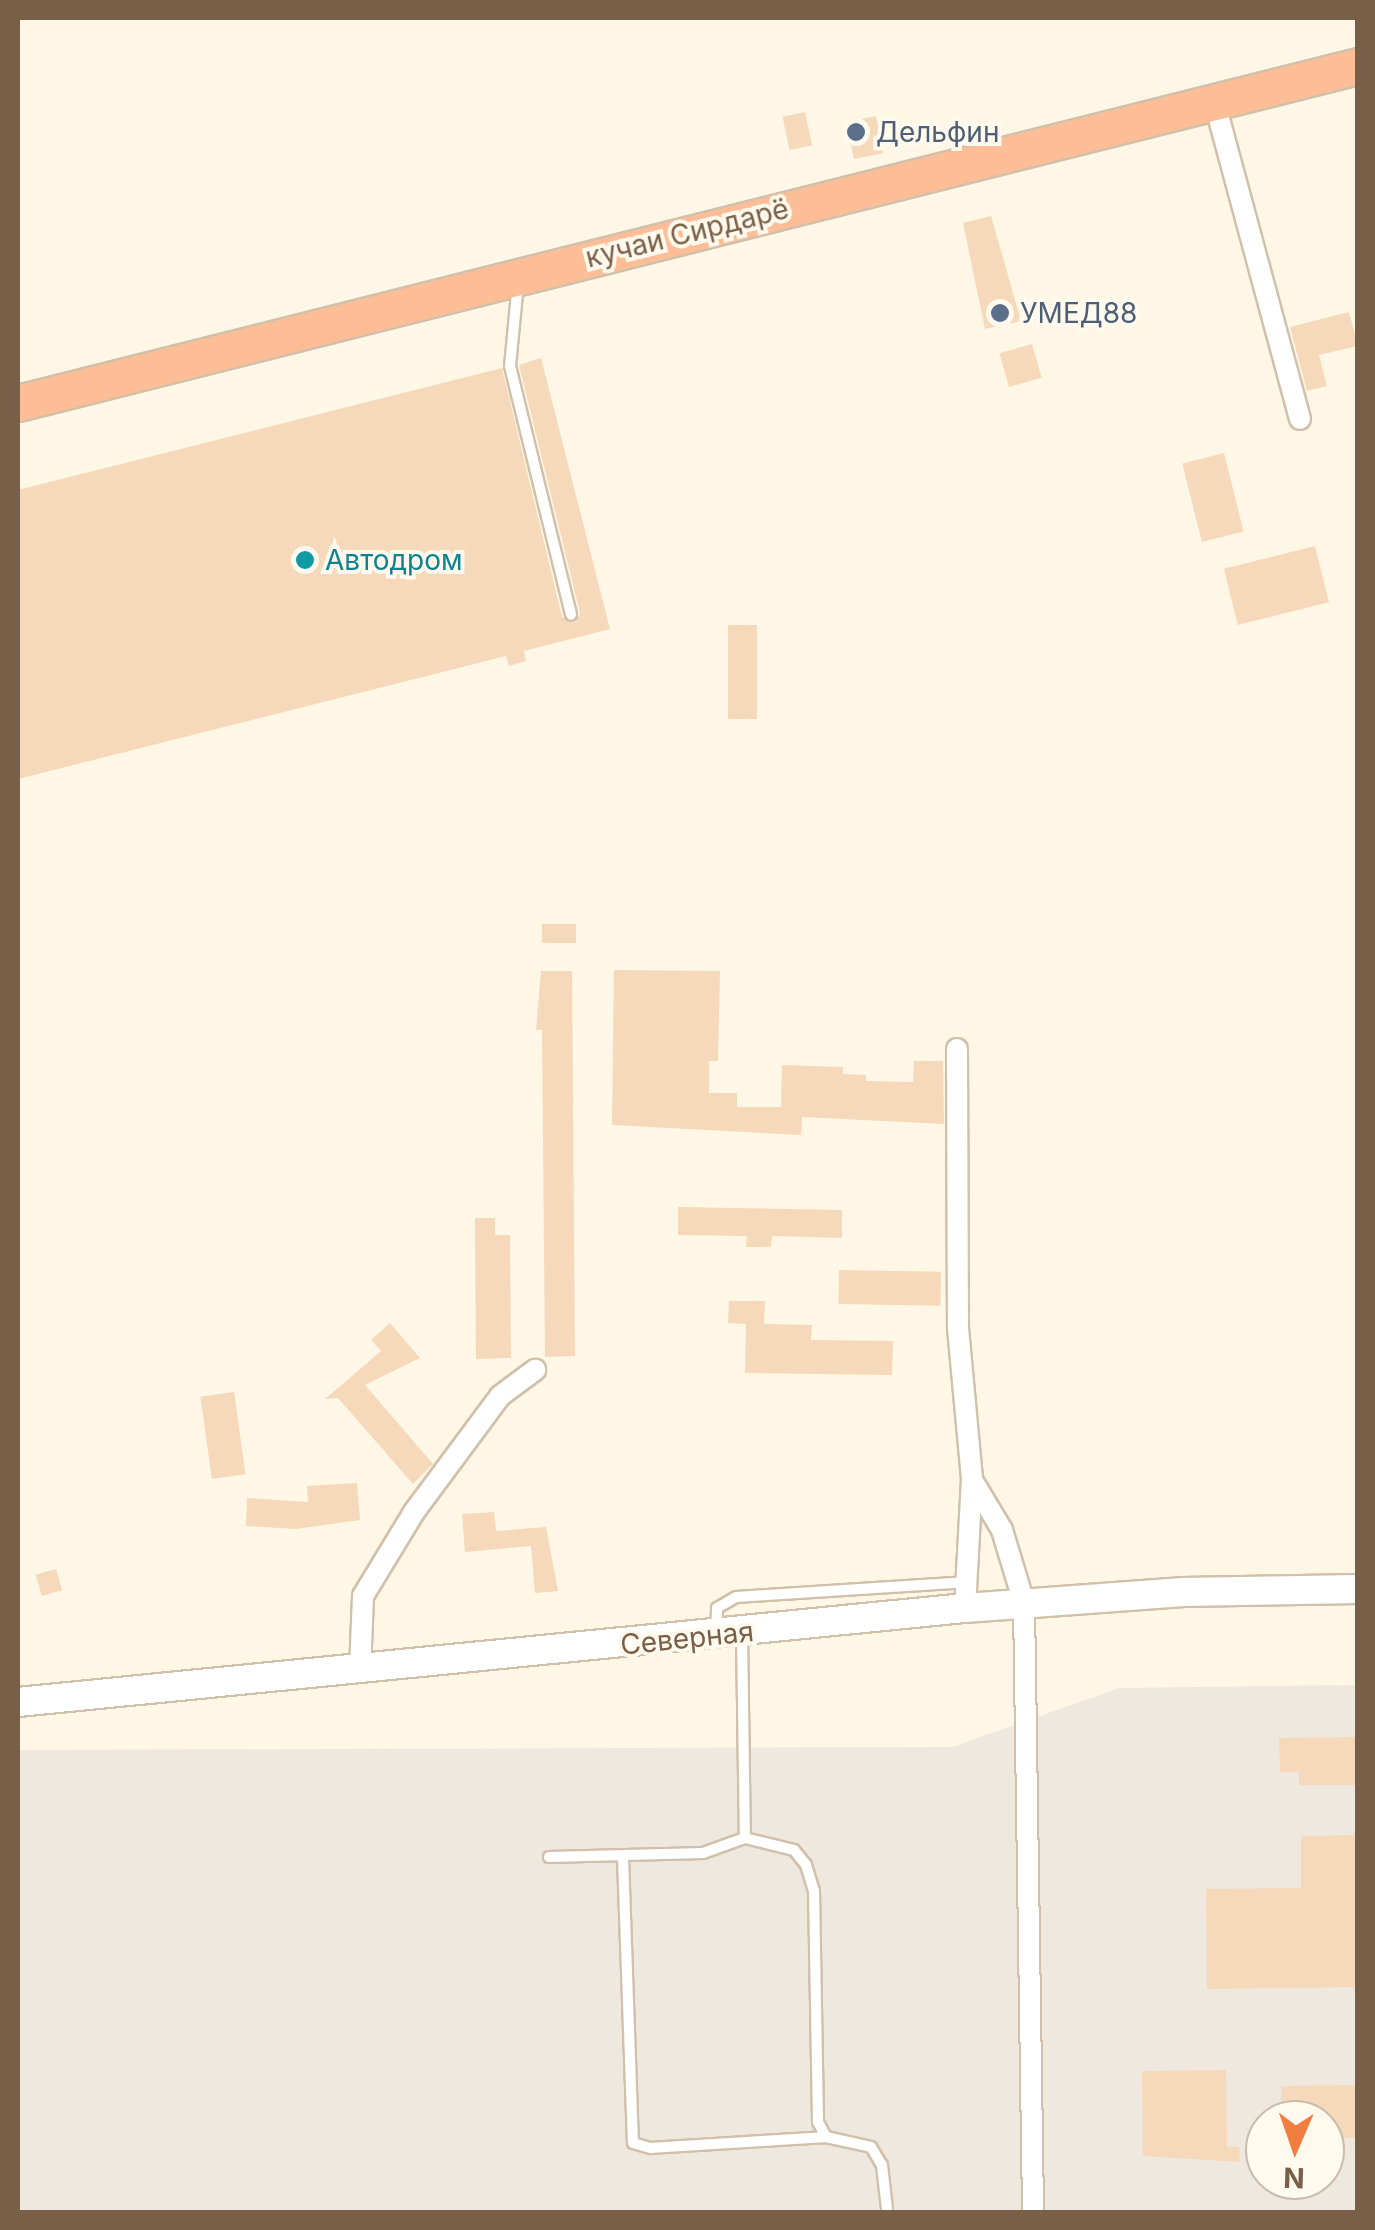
<!DOCTYPE html>
<meta charset="utf-8">
<style>
body{margin:0}
#map{position:relative;width:1375px;height:2230px;overflow:hidden;background:#fef7e5;font-family:Inter,sans-serif}
div>[style]{position:absolute}
[style*='--x']{left:calc(var(--x)*1px);top:calc(var(--y)*1px);width:calc(var(--w)*1px);rotate:calc(var(--a)*1deg)}
.industrial>*{inset:0;background:#eee8df}
.building>*{inset:0;background:#f6d9ba;transform-origin:0 0}
.roads{filter:drop-shadow(2px 0 #d1c0aa) drop-shadow(-2px 0 #d1c0aa) drop-shadow(0 2px #d1c0aa) drop-shadow(0 -2px #d1c0aa)}
.lane>*{height:10px;margin:-5px;padding:0 5px;transform-origin:5px;border-radius:5px;background:#fff}
.street>*{height:20px;margin:-10px;padding:0 10px;transform-origin:10px;border-radius:10px;background:#fff}
.secondary>*{height:28px;margin:-14px;padding:0 14px;transform-origin:14px;border-radius:14px;background:#fff}
.highway>*{height:35px;margin:-17.5px;padding:0 17.5px;transform-origin:17.5px;border-radius:17.5px;background:#fdbe97}
.dots>*{width:28px;height:28px;translate:-50% -50%;box-sizing:border-box;border:5px solid #fffaed;border-radius:50%}
span{translate:-50% -50%;white-space:nowrap;text-align:center;line-height:1.15;-webkit-text-stroke:8px #fffaed;paint-order:stroke}
.service-label{font-size:28px;color:#4e5e75}
.left{translate:0 -50%;text-align:left}
.street-label{font-size:28px;color:#795f48}
.culture-label{font-size:28px;color:#0d838f}
.frame{position:absolute;inset:0;border:20px solid #795f48;pointer-events:none}
.north{position:absolute;left:1245px;top:2100px;width:100px;height:100px;box-sizing:border-box;background:#fffaed;border:2px solid #c9bcab;border-radius:50%;rotate:182deg;font-size:28px;font-weight:700;line-height:40px;text-align:center;color:#795f48}
.north::after{content:'';display:block;margin:auto;width:35px;height:45px;background:#f17d41;clip-path:polygon(50% 0,100% 100%,50% 72%,0 100%)}
</style>
<div id="map">
<div class="industrial">
<div style="clip-path:polygon(evenodd,1357px 1685px,1357px 2212px,18px 2212px,18px 1750px,952px 1747px,1119px 1688px,1357px 1685px,1265px 2120px,1325px 2120px,1325px 2180px,1265px 2180px,1265px 2120px)"></div>
</div>
<div class="building">
<div style="left:805px;top:112px;width:34px;height:23px;rotate:78deg"></div>
<div style="left:876px;top:116px;width:38px;height:30px;rotate:79deg"></div>
<div style="clip-path:polygon(991px 216px,1021px 321px,985px 329px,963px 223px)"></div>
<div style="clip-path:polygon(1349px 312px,1358px 346px,1319px 355px,1327px 386px,1307px 391px,1290px 327px)"></div>
<div style="left:1032px;top:344px;width:35px;height:34px;rotate:74deg"></div>
<div style="clip-path:polygon(541px 358px,610px 629px,524px 651px,526px 661px,509px 666px,506px 656px,18px 779px,18px 490px,502px 368px,562px 617px,576px 622px,580px 613px,519px 365px)"></div>
<div style="left:1224px;top:453px;width:81px;height:43px;rotate:76deg"></div>
<div style="left:1315px;top:546px;width:58px;height:94px;rotate:76deg"></div>
<div style="left:728px;top:625px;width:29px;height:94px"></div>
<div style="left:542px;top:924px;width:34px;height:19px"></div>
<div style="clip-path:polygon(614px 970px,720px 971px,718px 1061px,709px 1061px,709px 1093px,737px 1093px,737px 1107px,781px 1107px,782px 1065px,843px 1067px,843px 1074px,866px 1075px,866px 1081px,913px 1082px,914px 1061px,943px 1061px,944px 1124px,802px 1117px,801px 1135px,612px 1125px)"></div>
<div style="clip-path:polygon(541px 971px,572px 971px,575px 1356px,545px 1357px,542px 1030px,536px 1030px)"></div>
<div style="clip-path:polygon(678px 1207px,842px 1210px,842px 1238px,772px 1236px,771px 1247px,746px 1247px,747px 1236px,678px 1235px)"></div>
<div style="clip-path:polygon(475px 1218px,495px 1218px,495px 1235px,510px 1235px,511px 1358px,476px 1359px)"></div>
<div style="left:839px;top:1270px;width:102px;height:34px;rotate:1deg"></div>
<div style="clip-path:polygon(729px 1301px,765px 1301px,764px 1324px,812px 1325px,811px 1340px,893px 1341px,892px 1375px,745px 1373px,746px 1324px,728px 1323px)"></div>
<div style="clip-path:polygon(390px 1323px,420px 1358px,365px 1385px,433px 1464px,413px 1484px,338px 1398px,325px 1399px,381px 1351px,371px 1340px)"></div>
<div style="left:234px;top:1392px;width:83px;height:34px;rotate:82deg"></div>
<div style="clip-path:polygon(357px 1483px,360px 1520px,296px 1529px,246px 1526px,247px 1498px,308px 1502px,307px 1486px)"></div>
<div style="clip-path:polygon(494px 1512px,496px 1531px,546px 1527px,558px 1591px,535px 1593px,531px 1546px,465px 1552px,462px 1514px)"></div>
<div style="left:56px;top:1569px;width:22px;height:21px;rotate:74deg"></div>
<div style="clip-path:polygon(1358px 1737px,1358px 1785px,1299px 1785px,1299px 1772px,1280px 1772px,1279px 1738px)"></div>
<div style="clip-path:polygon(1358px 1835px,1358px 1987px,1207px 1989px,1206px 1889px,1301px 1888px,1301px 1836px)"></div>
<div style="clip-path:polygon(1226px 2070px,1227px 2147px,1239px 2147px,1240px 2162px,1143px 2156px,1142px 2071px)"></div>
<div style="clip-path:polygon(1358px 2085px,1358px 2138px,1325px 2138px,1325px 2120px,1282px 2120px,1281px 2086px)"></div>
</div>
<div class="roads">
<div class="lane">
<div style="--x:518;--y:283;--w:83;--a:95.5"></div>
<div style="--x:510;--y:366;--w:256;--a:76.2"></div>
<div style="--x:716;--y:1630;--w:22;--a:-87"></div>
<div style="--x:717;--y:1608;--w:22;--a:-30"></div>
<div style="--x:736;--y:1597;--w:229;--a:-3.7"></div>
<div style="--x:742;--y:1633;--w:205;--a:89.2"></div>
<div style="--x:745;--y:1838;--w:50;--a:13.8"></div>
<div style="--x:794;--y:1850;--w:19;--a:51"></div>
<div style="--x:806;--y:1865;--w:27;--a:73"></div>
<div style="--x:814;--y:1891;--w:231;--a:89"></div>
<div style="--x:818;--y:2122;--w:17;--a:62"></div>
<div style="--x:826;--y:2137;--w:46;--a:12.5"></div>
<div style="--x:871;--y:2147;--w:21;--a:59"></div>
<div style="--x:882;--y:2165;--w:44;--a:83.5"></div>
<div style="--x:549;--y:1857;--w:154;--a:-1.5"></div>
<div style="--x:703;--y:1853;--w:45;--a:-19.7"></div>
<div style="--x:623;--y:1858;--w:285;--a:88"></div>
<div style="--x:633;--y:2143;--w:19;--a:16"></div>
<div style="--x:651;--y:2148;--w:175;--a:-3.6"></div>
</div>
<div class="street">
<div style="--x:1215;--y:104;--w:326;--a:74.9"></div>
<div style="--x:957;--y:1049;--w:279;--a:89.8"></div>
<div style="--x:958;--y:1328;--w:153;--a:84.7"></div>
<div style="--x:972;--y:1480;--w:58;--a:59"></div>
<div style="--x:1002;--y:1530;--w:76;--a:73.2"></div>
<div style="--x:1024;--y:1603;--w:609;--a:89.15"></div>
<div style="--x:965;--y:1608;--w:128;--a:-86.9"></div>
<div style="--x:360;--y:1671;--w:75;--a:-87.7"></div>
<div style="--x:363;--y:1596;--w:98;--a:-58.7"></div>
<div style="--x:414;--y:1512;--w:144;--a:-53.4"></div>
<div style="--x:500;--y:1396;--w:44;--a:-36.6"></div>
</div>
<div class="secondary">
<div style="--x:18;--y:1702;--w:952;--a:-5.67"></div>
<div style="--x:965;--y:1608;--w:219;--a:-4.2"></div>
<div style="--x:1183;--y:1592;--w:175;--a:-1"></div>
</div>
<div class="highway">
<div style="--x:18;--y:403;--w:1382;--a:-14.12"></div>
</div>
</div>
<div class="dots">
<div style="left:856px;top:132px;background:#5c6f8a"></div>
<div style="left:1000px;top:313px;background:#5c6f8a"></div>
<div style="left:305px;top:560px;background:#0f9aa8"></div>
</div>
<div class="service-label">
<span class="left" style="left:876px;top:132px">Дельфин</span>
<span class="left" style="left:1020px;top:313px">УМЕД88</span>
</div>
<div class="street-label">
<span style="left:687px;top:233px;rotate:-14deg">кучаи Сирдарё</span>
<span style="left:687px;top:1638px;rotate:-6deg">Северная</span>
</div>
<div class="culture-label">
<span class="left" style="left:325px;top:560px">Автодром</span>
</div>
<div class="frame"></div>
<div class="north">N</div>
</div>
